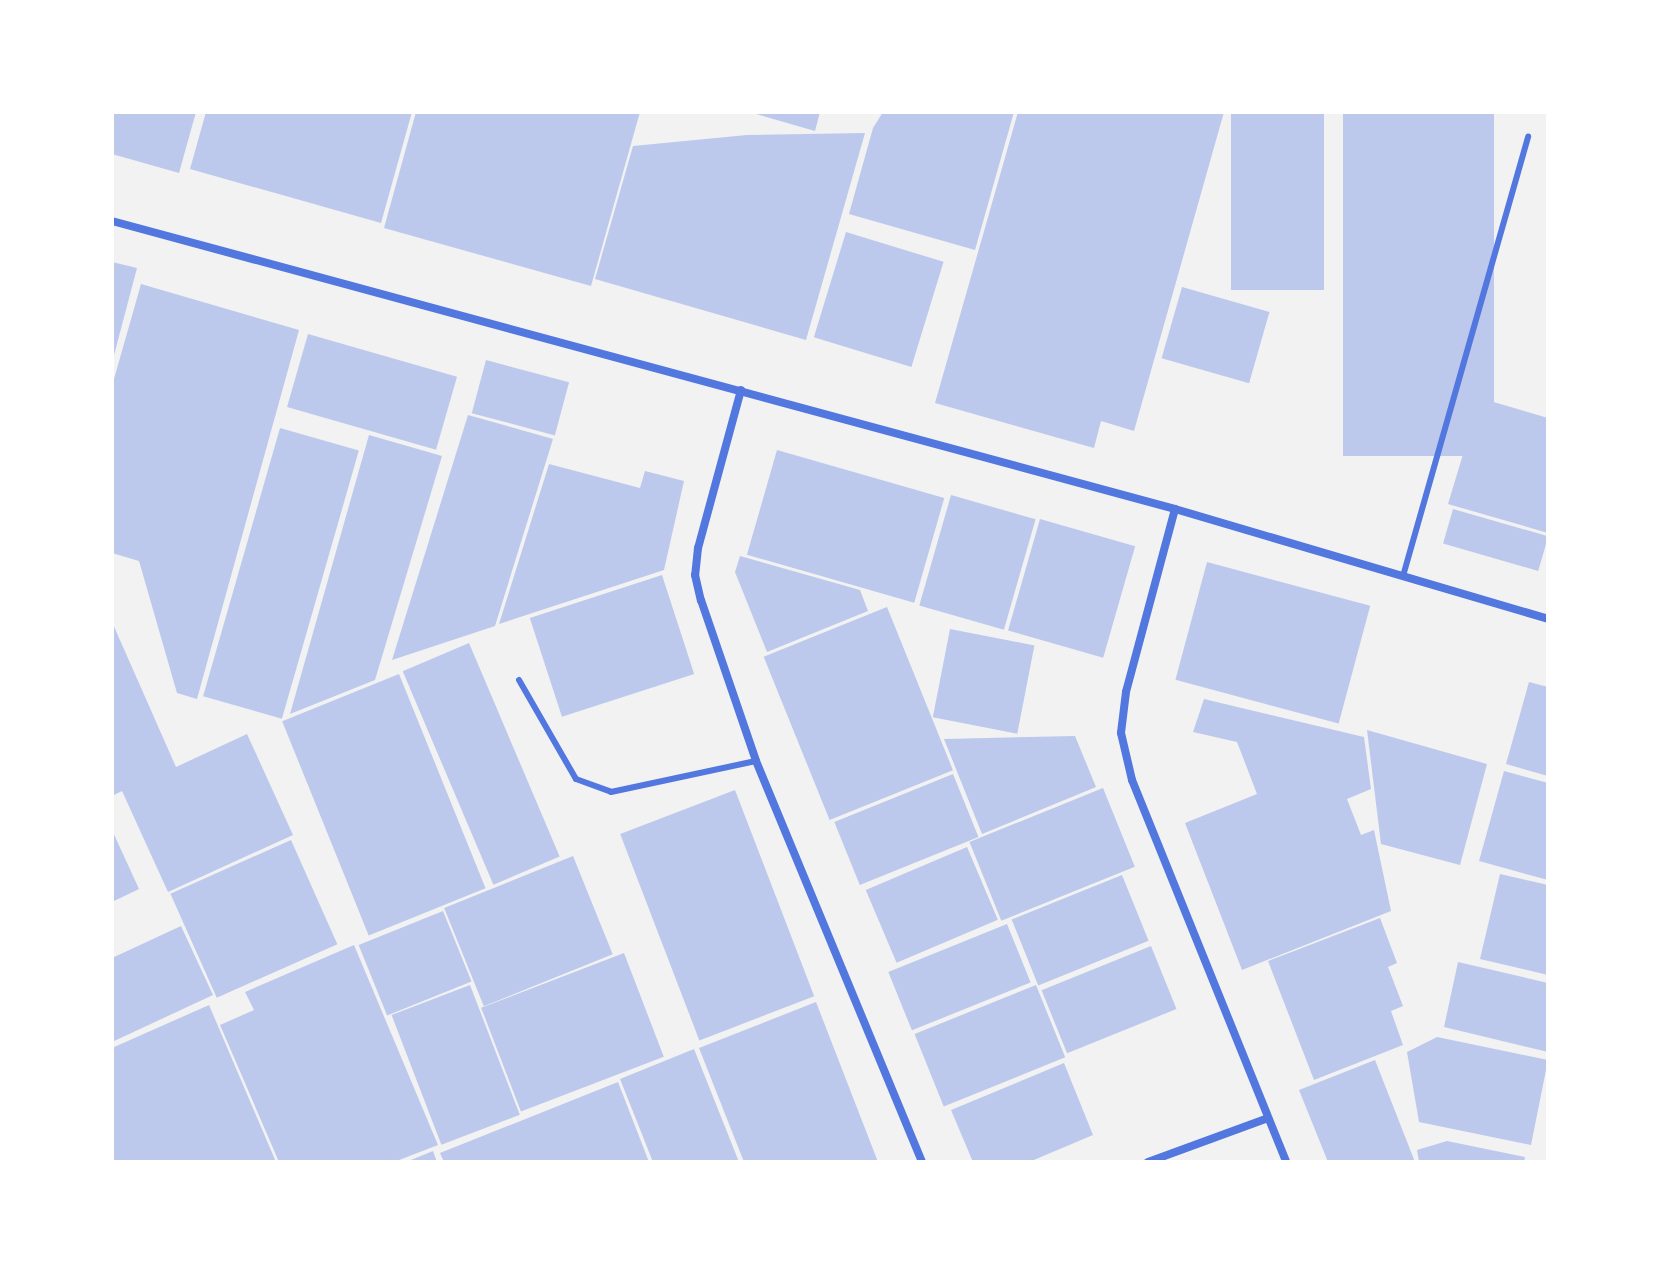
<!DOCTYPE html>
<style>
body{margin:0}
#map{position:relative;width:1660px;height:1274px;overflow:hidden;background:#f2f2f2;font-family:"Archivo Narrow",sans-serif}
div>[style]{position:absolute}
[style*='--x']{left:calc(var(--x)*1px);top:calc(var(--y)*1px);width:calc(var(--w)*1px);rotate:calc(var(--a)*1deg)}
.building>*{inset:0;background:#bdc9ec;transform-origin:0 0}
.service>*{height:6px;margin:-3px;padding:0 3px;transform-origin:3px;border-radius:3px;background:#5277de}
.minor>*{height:8px;margin:-4px;padding:0 4px;transform-origin:4px;border-radius:4px;background:#5277de}
span{translate:-50% -50%;white-space:nowrap;text-align:center;line-height:1.15;-webkit-text-stroke:8px #fff;paint-order:stroke}
.frame{position:absolute;inset:0;border:114px solid #fff;pointer-events:none}
</style>
<div id="map">
<div class="building">
<div style="clip-path:polygon(112px 112px,196px 112px,179px 173px,112px 154px)"></div>
<div style="clip-path:polygon(206px 112px,412px 112px,381px 223px,190px 169px)"></div>
<div style="clip-path:polygon(416px 112px,640px 112px,591px 286px,384px 228px)"></div>
<div style="clip-path:polygon(749px 112px,820px 112px,815px 131px)"></div>
<div style="clip-path:polygon(883px 112px,1014px 112px,975px 250px,849px 214px,873px 128px)"></div>
<div style="clip-path:polygon(1018px 112px,1224px 112px,1134px 431px,1101px 421px,1094px 448px,935px 403px)"></div>
<div style="left:1231px;top:112px;width:93px;height:178px"></div>
<div style="left:1343px;top:112px;width:151px;height:344px"></div>
<div style="clip-path:polygon(865px 133px,806px 340px,595px 279px,633px 146px,747px 135px)"></div>
<div style="left:846px;top:232px;width:102px;height:110px;rotate:17deg"></div>
<div style="clip-path:polygon(112px 262px,137px 268px,113px 359px,112px 359px)"></div>
<div style="clip-path:polygon(141px 284px,299px 330px,197px 699px,177px 693px,139px 561px,112px 553px,112px 386px)"></div>
<div style="left:1182px;top:287px;width:91px;height:74px;rotate:16deg"></div>
<div style="left:308px;top:334px;width:155px;height:76px;rotate:16deg"></div>
<div style="left:486px;top:360px;width:86px;height:55px;rotate:15deg"></div>
<div style="clip-path:polygon(1480px 398px,1548px 418px,1548px 533px,1448px 504px)"></div>
<div style="clip-path:polygon(468px 415px,553px 439px,495px 626px,392px 660px)"></div>
<div style="left:280px;top:428px;width:82px;height:279px;rotate:16deg"></div>
<div style="clip-path:polygon(369px 435px,442px 456px,375px 680px,290px 714px)"></div>
<div style="left:777px;top:450px;width:174px;height:109px;rotate:16deg"></div>
<div style="clip-path:polygon(549px 464px,640px 488px,645px 471px,684px 481px,664px 570px,499px 624px)"></div>
<div style="left:951px;top:495px;width:88px;height:115px;rotate:16deg"></div>
<div style="left:1453px;top:509px;width:99px;height:36px;rotate:16deg"></div>
<div style="left:1040px;top:519px;width:99px;height:116px;rotate:16deg"></div>
<div style="clip-path:polygon(740px 556px,860px 590px,868px 611px,767px 652px,735px 572px)"></div>
<div style="left:1207px;top:562px;width:169px;height:122px;rotate:15deg"></div>
<div style="left:662px;top:575px;width:104px;height:139px;rotate:72deg"></div>
<div style="left:887px;top:607px;width:176px;height:133px;rotate:68deg"></div>
<div style="clip-path:polygon(112px 622px,176px 767px,247px 734px,293px 835px,168px 892px,122px 791px,112px 796px)"></div>
<div style="left:950px;top:629px;width:86px;height:90px;rotate:11deg"></div>
<div style="left:469px;top:643px;width:232px;height:72px;rotate:67deg"></div>
<div style="left:399px;top:674px;width:231px;height:126px;rotate:68deg"></div>
<div style="clip-path:polygon(1529px 682px,1548px 687px,1548px 776px,1506px 764px)"></div>
<div style="clip-path:polygon(1204px 699px,1364px 737px,1371px 789px,1347px 799px,1361px 835px,1374px 830px,1391px 911px,1242px 970px,1185px 823px,1257px 794px,1237px 742px,1193px 732px)"></div>
<div style="clip-path:polygon(1367px 730px,1487px 764px,1460px 865px,1381px 844px)"></div>
<div style="clip-path:polygon(1075px 736px,1096px 787px,982px 834px,944px 739px)"></div>
<div style="clip-path:polygon(1504px 771px,1548px 783px,1548px 880px,1479px 861px)"></div>
<div style="left:953px;top:774px;width:68px;height:128px;rotate:68deg"></div>
<div style="left:1103px;top:788px;width:85px;height:144px;rotate:68deg"></div>
<div style="left:735px;top:790px;width:221px;height:123px;rotate:69deg"></div>
<div style="clip-path:polygon(112px 830px,139px 889px,112px 902px)"></div>
<div style="left:291px;top:840px;width:114px;height:132px;rotate:66deg"></div>
<div style="left:967px;top:847px;width:79px;height:110px;rotate:67deg"></div>
<div style="left:573px;top:856px;width:106px;height:139px;rotate:68deg"></div>
<div style="clip-path:polygon(1500px 874px,1548px 885px,1548px 975px,1480px 959px)"></div>
<div style="left:1122px;top:875px;width:71px;height:119px;rotate:68deg"></div>
<div style="left:443px;top:911px;width:76px;height:91px;rotate:68deg"></div>
<div style="clip-path:polygon(1380px 918px,1397px 963px,1388px 967px,1403px 1006px,1391px 1011px,1403px 1045px,1314px 1080px,1268px 961px)"></div>
<div style="left:1007px;top:924px;width:63px;height:128px;rotate:68deg"></div>
<div style="clip-path:polygon(181px 926px,213px 995px,112px 1042px,112px 958px)"></div>
<div style="clip-path:polygon(354px 945px,438px 1145px,394px 1162px,279px 1162px,220px 1025px,254px 1010px,245px 992px)"></div>
<div style="left:1151px;top:946px;width:68px;height:118px;rotate:68deg"></div>
<div style="left:624px;top:953px;width:111px;height:153px;rotate:69deg"></div>
<div style="clip-path:polygon(1458px 962px,1548px 983px,1548px 1052px,1444px 1027px)"></div>
<div style="left:470px;top:985px;width:139px;height:84px;rotate:69deg"></div>
<div style="left:1036px;top:985px;width:78px;height:131px;rotate:68deg"></div>
<div style="clip-path:polygon(816px 1002px,878px 1162px,744px 1162px,699px 1048px)"></div>
<div style="clip-path:polygon(209px 1005px,276px 1162px,113px 1162px,112px 1048px)"></div>
<div style="clip-path:polygon(1437px 1037px,1548px 1060px,1531px 1145px,1419px 1122px,1407px 1052px)"></div>
<div style="clip-path:polygon(694px 1049px,739px 1162px,653px 1162px,620px 1079px)"></div>
<div style="clip-path:polygon(1375px 1060px,1415px 1162px,1328px 1162px,1299px 1090px)"></div>
<div style="clip-path:polygon(1064px 1063px,1093px 1135px,1029px 1162px,973px 1162px,951px 1110px)"></div>
<div style="clip-path:polygon(618px 1082px,649px 1162px,444px 1162px,440px 1153px)"></div>
<div style="clip-path:polygon(1447px 1141px,1525px 1157px,1524px 1162px,1419px 1162px,1417px 1150px)"></div>
<div style="clip-path:polygon(433px 1151px,437px 1162px,406px 1162px)"></div>
</div>
<div class="service">
<div style="--x:1403;--y:576;--w:457;--a:-74.1"></div>
<div style="--x:519;--y:680;--w:114;--a:60.1"></div>
<div style="--x:576;--y:779;--w:37;--a:20"></div>
<div style="--x:611;--y:792;--w:148;--a:-12.1"></div>
</div>
<div class="minor">
<div style="--x:112;--y:221;--w:1101;--a:15.16"></div>
<div style="--x:1175;--y:509;--w:389;--a:16.4"></div>
<div style="--x:741;--y:390;--w:164;--a:105.2"></div>
<div style="--x:698;--y:548;--w:27;--a:96"></div>
<div style="--x:695;--y:575;--w:26;--a:77"></div>
<div style="--x:701;--y:600;--w:170;--a:71.1"></div>
<div style="--x:756;--y:761;--w:434;--a:67.5"></div>
<div style="--x:1175;--y:509;--w:189;--a:105"></div>
<div style="--x:1126;--y:692;--w:41;--a:97"></div>
<div style="--x:1121;--y:733;--w:48;--a:76.8"></div>
<div style="--x:1132;--y:780;--w:412;--a:68"></div>
<div style="--x:1148;--y:1162;--w:128;--a:-20.1"></div>
</div>
<div class="frame"></div>
</div>
